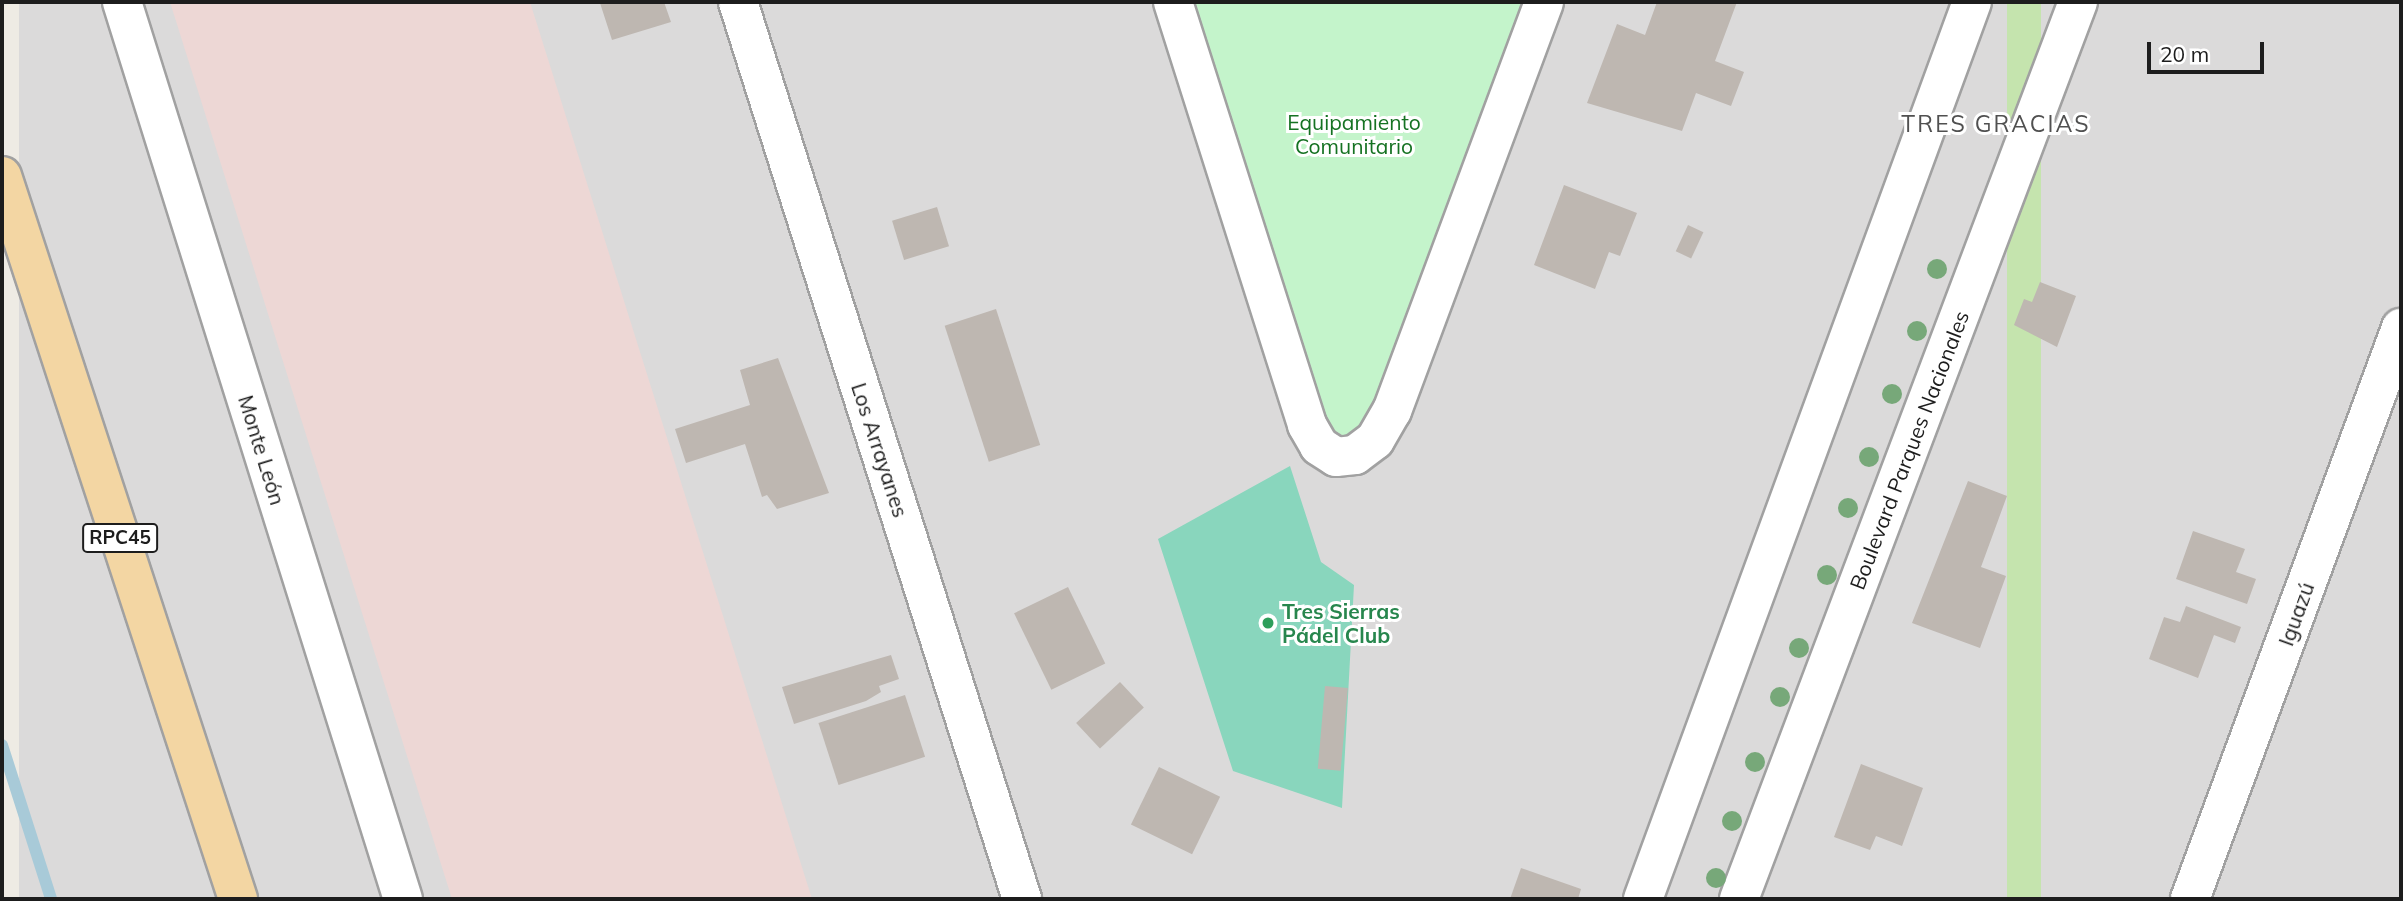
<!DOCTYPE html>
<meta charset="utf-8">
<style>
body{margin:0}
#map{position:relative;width:2403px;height:901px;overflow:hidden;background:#eeebe4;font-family:Mulish,sans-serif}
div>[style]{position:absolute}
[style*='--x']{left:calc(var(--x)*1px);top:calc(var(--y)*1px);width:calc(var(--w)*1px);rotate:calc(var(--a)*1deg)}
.residential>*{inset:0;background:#dbdada;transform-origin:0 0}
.commercial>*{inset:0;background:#edd7d5}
.grass>*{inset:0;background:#c5e4ae;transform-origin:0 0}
.park>*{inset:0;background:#c4f4cb}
.pitch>*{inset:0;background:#89d6bd}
.stream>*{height:12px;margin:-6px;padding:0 6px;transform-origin:6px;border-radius:6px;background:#a8cad8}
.building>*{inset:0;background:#beb7b1;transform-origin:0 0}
.roads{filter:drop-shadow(2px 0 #a1a1a1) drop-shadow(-2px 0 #a1a1a1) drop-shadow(0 2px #a1a1a1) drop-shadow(0 -2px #a1a1a1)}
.street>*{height:38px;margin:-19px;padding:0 19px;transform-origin:19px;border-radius:19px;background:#fff}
.primary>*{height:38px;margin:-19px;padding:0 19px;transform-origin:19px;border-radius:19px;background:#f3d6a3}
.trees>*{width:20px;height:20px;margin:-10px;border-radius:50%;background:#77a879}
.dots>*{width:19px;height:19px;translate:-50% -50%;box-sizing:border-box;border:4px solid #fff;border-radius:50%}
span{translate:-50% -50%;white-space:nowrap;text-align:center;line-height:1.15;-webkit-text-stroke:6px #fff;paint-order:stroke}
.shield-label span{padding:2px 5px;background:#fff;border:2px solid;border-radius:5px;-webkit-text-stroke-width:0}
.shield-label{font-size:19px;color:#1d1d1d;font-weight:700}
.park-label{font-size:21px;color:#157222}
.street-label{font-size:21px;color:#1d1d1d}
.leisure-label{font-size:21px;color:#27864d;font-weight:700}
.left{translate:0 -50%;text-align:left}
.neighbourhood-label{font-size:23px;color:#505050;letter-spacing:2px}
.frame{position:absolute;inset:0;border:4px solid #1d1d1d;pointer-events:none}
.scale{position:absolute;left:2147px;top:42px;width:117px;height:32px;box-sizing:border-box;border:4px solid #1d1d1d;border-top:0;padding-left:9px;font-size:21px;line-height:24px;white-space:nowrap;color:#1d1d1d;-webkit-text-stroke:5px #fff;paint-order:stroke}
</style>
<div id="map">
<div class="residential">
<div style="left:19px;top:2px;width:2382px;height:942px"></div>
</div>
<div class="commercial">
<div style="clip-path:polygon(170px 2px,530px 2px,812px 899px,452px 899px)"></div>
</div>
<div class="grass">
<div style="left:2007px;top:2px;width:34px;height:956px"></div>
</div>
<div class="park">
<div style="clip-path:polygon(1173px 2px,1544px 2px,1392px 411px,1336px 457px)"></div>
</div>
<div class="pitch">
<div style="clip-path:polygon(1290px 466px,1321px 562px,1354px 585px,1342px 808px,1233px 771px,1158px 539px)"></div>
</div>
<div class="stream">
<div style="--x:2;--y:745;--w:162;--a:72.3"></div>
</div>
<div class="building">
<div style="clip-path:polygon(588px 2px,664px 2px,671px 22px,612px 40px,600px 3px)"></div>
<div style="clip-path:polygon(1657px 2px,1737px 2px,1715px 61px,1744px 72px,1731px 106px,1696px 93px,1682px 131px,1587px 103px,1617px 24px,1645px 35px)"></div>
<div style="clip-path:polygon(1564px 185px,1637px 213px,1620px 256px,1609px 252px,1595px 289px,1534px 265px)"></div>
<div style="left:937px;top:207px;width:41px;height:47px;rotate:73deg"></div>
<div style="left:1688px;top:225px;width:17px;height:29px;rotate:25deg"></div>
<div style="clip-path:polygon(2040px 282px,2076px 296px,2057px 347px,2014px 325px,2024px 299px,2032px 302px)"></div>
<div style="left:996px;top:309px;width:143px;height:54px;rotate:72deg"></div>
<div style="clip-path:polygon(778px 358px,829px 493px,777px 509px,767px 495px,762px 497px,745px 444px,686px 463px,675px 429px,750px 405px,740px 370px)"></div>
<div style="clip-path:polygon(1968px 481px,2007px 496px,1981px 567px,2006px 576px,1980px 648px,1912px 623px)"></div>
<div style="clip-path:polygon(2193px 531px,2245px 549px,2236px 572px,2256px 579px,2247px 604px,2176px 579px)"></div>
<div style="left:1068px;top:587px;width:85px;height:60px;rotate:64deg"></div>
<div style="clip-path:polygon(2186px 606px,2241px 627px,2235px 643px,2214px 635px,2198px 678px,2149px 659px,2164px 617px,2180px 622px)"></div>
<div style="clip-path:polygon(891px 655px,899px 679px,879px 686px,881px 692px,866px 701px,794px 724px,782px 687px)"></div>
<div style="left:1120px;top:682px;width:35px;height:60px;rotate:47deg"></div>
<div style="left:1325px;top:686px;width:23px;height:83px;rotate:5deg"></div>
<div style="left:905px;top:695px;width:65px;height:91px;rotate:72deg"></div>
<div style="clip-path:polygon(1861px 764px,1923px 788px,1902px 846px,1876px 836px,1870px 850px,1834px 837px)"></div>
<div style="left:1159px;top:767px;width:68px;height:64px;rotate:26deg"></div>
<div style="clip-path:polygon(1521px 868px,1581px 889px,1578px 899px,1510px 899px)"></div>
</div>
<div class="roads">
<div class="street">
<div style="--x:122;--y:2;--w:940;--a:72.61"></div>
<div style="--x:738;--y:2;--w:941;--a:72.43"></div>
<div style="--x:1173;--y:2;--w:444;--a:72.4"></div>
<div style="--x:1307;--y:425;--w:24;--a:60"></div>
<div style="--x:1319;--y:446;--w:20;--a:33"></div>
<div style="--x:1336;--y:457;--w:19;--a:-6"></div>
<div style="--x:1355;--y:455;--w:25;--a:-37"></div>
<div style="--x:1375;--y:440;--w:34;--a:-60"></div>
<div style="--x:1392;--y:411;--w:436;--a:-69.6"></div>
<div style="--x:1643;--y:899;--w:955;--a:-69.86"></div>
<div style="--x:1739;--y:899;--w:959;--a:-69.3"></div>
<div style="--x:2190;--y:899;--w:609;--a:-69.72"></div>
</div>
<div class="primary">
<div style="--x:2;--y:176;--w:761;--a:71.92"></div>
</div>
</div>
<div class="trees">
<div style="left:1937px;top:269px"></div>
<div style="left:1917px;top:331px"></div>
<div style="left:1892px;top:394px"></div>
<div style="left:1869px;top:457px"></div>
<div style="left:1848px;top:508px"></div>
<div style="left:1827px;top:575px"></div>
<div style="left:1799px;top:648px"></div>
<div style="left:1780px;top:697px"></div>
<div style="left:1755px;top:762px"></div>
<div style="left:1732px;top:821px"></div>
<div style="left:1716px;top:878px"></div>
</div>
<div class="dots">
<div style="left:1268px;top:623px;background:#2e9e5b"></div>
</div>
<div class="shield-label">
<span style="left:120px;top:538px">RPC45</span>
</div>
<div class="park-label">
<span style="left:1354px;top:134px">Equipamiento<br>Comunitario</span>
</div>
<div class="street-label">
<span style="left:262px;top:450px;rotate:73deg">Monte León</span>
<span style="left:880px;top:450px;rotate:72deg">Los Arrayanes</span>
<span style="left:1909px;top:450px;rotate:-69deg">Boulevard Parques Nacionales</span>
<span style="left:2296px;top:614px;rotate:-70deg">Iguazú</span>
</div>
<div class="leisure-label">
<span class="left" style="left:1282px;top:623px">Tres Sierras<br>Pádel Club</span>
</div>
<div class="neighbourhood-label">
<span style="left:1996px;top:124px">TRES GRACIAS</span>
</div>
<div class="frame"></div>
<div class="scale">20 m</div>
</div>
